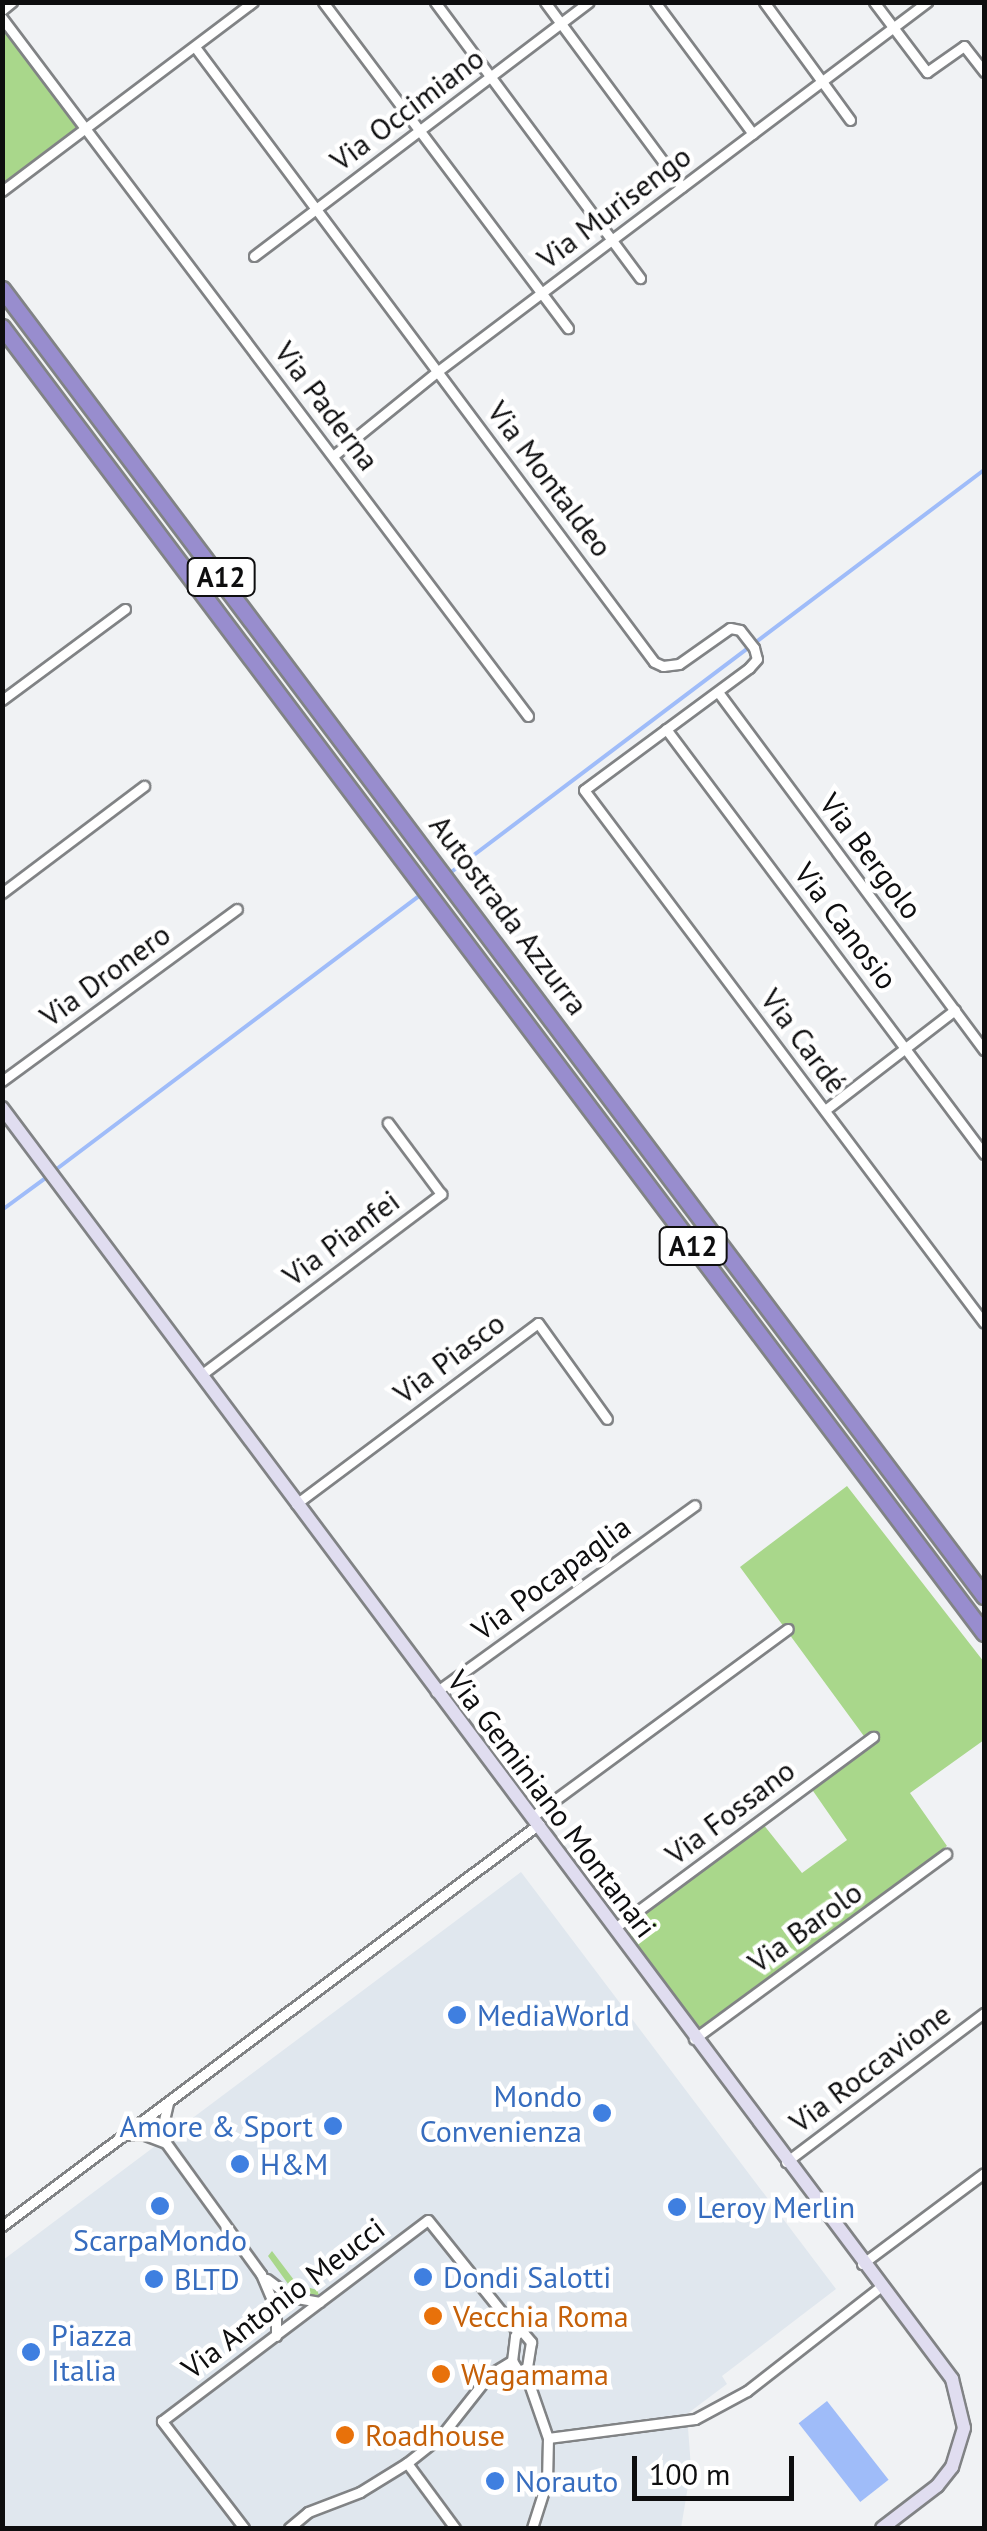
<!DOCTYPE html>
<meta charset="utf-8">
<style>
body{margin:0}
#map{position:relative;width:987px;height:2531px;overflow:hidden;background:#f0f2f4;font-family:"PT Sans",sans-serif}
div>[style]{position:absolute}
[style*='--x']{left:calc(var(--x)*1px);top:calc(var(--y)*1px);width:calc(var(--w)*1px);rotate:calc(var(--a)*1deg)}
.built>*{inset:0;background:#e0e7ee}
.green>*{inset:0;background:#a9d78b}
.water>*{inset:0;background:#9fbcf9;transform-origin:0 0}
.stream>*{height:4px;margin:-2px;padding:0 2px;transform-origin:2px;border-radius:2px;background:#9fbcf9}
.roads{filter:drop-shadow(2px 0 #818385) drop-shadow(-2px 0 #818385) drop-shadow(0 2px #818385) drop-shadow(0 -2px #818385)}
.street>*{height:9px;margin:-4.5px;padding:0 4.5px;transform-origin:4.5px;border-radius:4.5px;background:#fff}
.secondary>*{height:12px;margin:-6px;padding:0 6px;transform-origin:6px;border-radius:6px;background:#e0ddf0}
.highway>*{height:15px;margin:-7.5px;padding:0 7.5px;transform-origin:7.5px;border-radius:7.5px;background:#988dce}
.dots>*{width:28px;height:28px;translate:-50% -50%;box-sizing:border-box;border:5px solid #fff;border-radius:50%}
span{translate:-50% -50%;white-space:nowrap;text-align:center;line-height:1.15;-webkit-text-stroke:9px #fff;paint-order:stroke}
.shield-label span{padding:2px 8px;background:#fff;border:2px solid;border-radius:8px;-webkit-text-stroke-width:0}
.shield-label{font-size:28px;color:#0e0e0f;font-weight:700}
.street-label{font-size:30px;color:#0e0e0f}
.shop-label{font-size:30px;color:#366cbe}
.left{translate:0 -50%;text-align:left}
.right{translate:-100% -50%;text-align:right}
.food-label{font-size:30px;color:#c56008}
.frame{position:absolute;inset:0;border:5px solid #0e0e0f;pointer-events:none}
.scale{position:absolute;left:632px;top:2456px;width:162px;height:45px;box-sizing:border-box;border:5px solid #0e0e0f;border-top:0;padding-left:12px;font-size:30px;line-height:35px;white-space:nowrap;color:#0e0e0f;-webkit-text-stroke:8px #fff;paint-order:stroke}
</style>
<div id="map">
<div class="built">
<div style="clip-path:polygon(521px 1872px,836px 2289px,722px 2376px,727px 2384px,687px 2414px,691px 2468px,681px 2528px,3px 2528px,3px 2260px)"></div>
</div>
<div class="green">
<div style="clip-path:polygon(3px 28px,77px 127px,3px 183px)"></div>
<div style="clip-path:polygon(847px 1486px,984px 1662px,984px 1740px,910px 1793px,947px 1846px,700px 2031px,625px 1928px,763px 1824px,802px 1873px,847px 1840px,811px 1788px,869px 1743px,740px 1567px)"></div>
<div style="clip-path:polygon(272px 2251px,297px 2284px,317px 2290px,319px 2295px,296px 2295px,268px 2256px)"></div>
</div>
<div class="water">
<div style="left:827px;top:2401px;width:100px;height:36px;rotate:52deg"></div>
</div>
<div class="stream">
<div style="--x:450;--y:873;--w:669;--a:-37.04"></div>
<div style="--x:54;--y:1171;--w:461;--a:-37"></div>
<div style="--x:2;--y:1210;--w:56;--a:-36.3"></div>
</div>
<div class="roads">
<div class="street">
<div style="--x:323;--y:2;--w:408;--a:53.1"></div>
<div style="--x:435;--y:2;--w:344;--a:53.4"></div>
<div style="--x:545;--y:2;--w:230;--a:53.5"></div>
<div style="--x:655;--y:2;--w:164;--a:53.4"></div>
<div style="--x:764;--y:2;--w:146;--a:53.9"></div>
<div style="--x:874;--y:2;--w:88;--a:52.9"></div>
<div style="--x:927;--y:72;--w:45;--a:-35.1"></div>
<div style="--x:964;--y:46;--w:33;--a:52"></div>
<div style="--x:2;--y:10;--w:13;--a:-39"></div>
<div style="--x:2;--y:18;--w:874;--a:53"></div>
<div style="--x:195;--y:47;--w:767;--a:53.26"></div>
<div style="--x:654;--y:662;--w:10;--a:24"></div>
<div style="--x:663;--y:666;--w:16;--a:-7"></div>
<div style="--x:679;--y:664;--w:62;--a:-35.2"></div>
<div style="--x:730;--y:628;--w:10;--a:11"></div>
<div style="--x:740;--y:630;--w:23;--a:52"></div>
<div style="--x:754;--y:648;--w:11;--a:75"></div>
<div style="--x:757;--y:659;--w:12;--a:132"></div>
<div style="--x:749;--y:668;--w:205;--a:143.5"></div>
<div style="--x:584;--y:790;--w:666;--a:53.11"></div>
<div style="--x:2;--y:191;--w:314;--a:-37"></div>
<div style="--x:254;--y:256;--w:420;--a:-37.2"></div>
<div style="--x:333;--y:456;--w:135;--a:-39"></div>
<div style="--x:438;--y:371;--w:613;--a:-37.04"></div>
<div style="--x:718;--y:692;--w:446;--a:53.4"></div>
<div style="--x:2;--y:700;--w:153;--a:-36.5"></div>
<div style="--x:666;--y:729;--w:531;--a:53.19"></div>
<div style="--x:2;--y:893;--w:178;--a:-37"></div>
<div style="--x:2;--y:1081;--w:291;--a:-36.2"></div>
<div style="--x:825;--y:1110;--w:164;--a:-37.6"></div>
<div style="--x:201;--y:1375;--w:301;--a:-37"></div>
<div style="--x:441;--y:1194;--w:89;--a:-126.7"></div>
<div style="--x:296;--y:1504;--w:302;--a:-36.8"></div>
<div style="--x:538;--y:1323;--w:118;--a:54.3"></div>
<div style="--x:436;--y:1692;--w:319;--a:-35.8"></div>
<div style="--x:533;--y:1816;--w:316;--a:-36.3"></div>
<div style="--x:616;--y:1927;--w:320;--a:-36.5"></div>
<div style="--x:694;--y:2039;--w:313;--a:-36.3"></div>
<div style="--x:168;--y:2103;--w:18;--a:103"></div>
<div style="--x:164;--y:2121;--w:22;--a:85"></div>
<div style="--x:166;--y:2143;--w:162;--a:54.1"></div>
<div style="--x:261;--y:2274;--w:38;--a:67"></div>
<div style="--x:276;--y:2309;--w:27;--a:90"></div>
<div style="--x:125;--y:2135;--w:20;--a:0"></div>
<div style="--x:145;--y:2135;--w:22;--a:21"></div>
<div style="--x:786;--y:2162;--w:248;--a:-37"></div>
<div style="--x:2;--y:2226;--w:671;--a:-36.82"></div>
<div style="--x:862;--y:2264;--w:152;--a:-36.7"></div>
<div style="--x:267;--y:2279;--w:30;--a:37"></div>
<div style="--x:291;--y:2297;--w:29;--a:10"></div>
<div style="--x:521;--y:2330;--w:16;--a:50"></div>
<div style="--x:531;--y:2342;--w:25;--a:99"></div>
<div style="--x:527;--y:2367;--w:9;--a:148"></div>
<div style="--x:519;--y:2372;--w:13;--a:-122"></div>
<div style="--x:512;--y:2361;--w:25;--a:-83"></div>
<div style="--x:515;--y:2336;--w:8;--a:-45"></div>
<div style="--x:525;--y:2372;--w:70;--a:70.8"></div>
<div style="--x:548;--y:2438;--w:43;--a:91.3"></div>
<div style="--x:547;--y:2481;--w:49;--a:107.7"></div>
<div style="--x:548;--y:2438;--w:148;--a:-7.4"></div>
<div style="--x:695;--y:2419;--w:59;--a:-28.3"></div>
<div style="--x:747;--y:2391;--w:169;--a:-38"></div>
<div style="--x:407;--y:2463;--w:81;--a:53.6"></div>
<div style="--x:244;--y:2528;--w:135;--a:-127.5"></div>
<div style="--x:162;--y:2421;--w:333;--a:-37.1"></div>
<div style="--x:428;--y:2220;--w:142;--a:51.3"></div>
<div style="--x:289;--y:2528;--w:25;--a:-40"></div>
<div style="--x:308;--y:2512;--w:56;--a:-21"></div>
<div style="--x:360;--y:2492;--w:55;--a:-31.7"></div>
<div style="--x:407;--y:2463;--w:43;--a:-38.5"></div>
<div style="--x:441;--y:2436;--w:79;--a:-51.7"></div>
<div style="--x:490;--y:2374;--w:26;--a:-31"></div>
</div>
<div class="secondary">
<div style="--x:2;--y:1108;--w:1587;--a:53.22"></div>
<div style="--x:952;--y:2379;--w:50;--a:76.2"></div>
<div style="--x:964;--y:2428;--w:41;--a:107.1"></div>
<div style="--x:952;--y:2467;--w:24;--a:128"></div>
<div style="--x:937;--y:2486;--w:69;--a:142.6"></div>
</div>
<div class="highway">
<div style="--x:2;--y:289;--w:1635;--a:53.08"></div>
<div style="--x:2;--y:327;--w:1634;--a:53.06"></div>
</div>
</div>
<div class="dots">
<div style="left:457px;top:2015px;background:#3f7fe0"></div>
<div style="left:602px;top:2113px;background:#3f7fe0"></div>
<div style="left:333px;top:2126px;background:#3f7fe0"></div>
<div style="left:240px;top:2164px;background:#3f7fe0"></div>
<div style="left:160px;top:2206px;background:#3f7fe0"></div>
<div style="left:677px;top:2207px;background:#3f7fe0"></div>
<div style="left:423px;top:2277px;background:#3f7fe0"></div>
<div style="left:154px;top:2279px;background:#3f7fe0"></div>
<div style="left:433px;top:2316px;background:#e8710a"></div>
<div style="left:31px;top:2352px;background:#3f7fe0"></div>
<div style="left:441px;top:2374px;background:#e8710a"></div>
<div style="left:345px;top:2435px;background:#e8710a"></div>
<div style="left:495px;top:2481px;background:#3f7fe0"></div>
</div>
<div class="shield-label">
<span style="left:221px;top:577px">A12</span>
<span style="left:693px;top:1246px">A12</span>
</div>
<div class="street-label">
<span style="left:407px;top:109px;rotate:-37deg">Via Occimiano</span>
<span style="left:614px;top:207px;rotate:-37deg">Via Murisengo</span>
<span style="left:327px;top:406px;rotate:53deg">Via Paderna</span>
<span style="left:550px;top:479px;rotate:53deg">Via Montaldeo</span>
<span style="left:871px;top:856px;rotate:53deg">Via Bergolo</span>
<span style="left:509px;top:915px;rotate:53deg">Autostrada Azzurra</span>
<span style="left:846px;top:926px;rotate:53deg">Via Canosio</span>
<span style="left:105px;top:975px;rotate:-36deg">Via Dronero</span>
<span style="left:804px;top:1041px;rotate:53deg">Via Cardé</span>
<span style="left:341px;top:1238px;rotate:-37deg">Via Pianfei</span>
<span style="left:449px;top:1358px;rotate:-37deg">Via Piasco</span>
<span style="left:551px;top:1578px;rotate:-36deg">Via Pocapaglia</span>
<span style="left:552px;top:1804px;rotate:53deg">Via Geminiano Montanari</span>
<span style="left:730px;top:1812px;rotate:-37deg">Via Fossano</span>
<span style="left:805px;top:1927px;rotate:-36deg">Via Barolo</span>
<span style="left:870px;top:2068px;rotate:-37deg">Via Roccavione</span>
<span style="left:283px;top:2298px;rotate:-37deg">Via Antonio Meucci</span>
</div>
<div class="shop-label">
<span class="left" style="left:477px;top:2015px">MediaWorld</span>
<span class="right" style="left:582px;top:2113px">Mondo<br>Convenienza</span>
<span class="right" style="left:313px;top:2126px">Amore &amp; Sport</span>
<span class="left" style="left:260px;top:2164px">H&amp;M</span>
<span class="left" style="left:697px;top:2207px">Leroy Merlin</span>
<span style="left:160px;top:2240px">ScarpaMondo</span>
<span class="left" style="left:443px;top:2277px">Dondi Salotti</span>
<span class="left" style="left:174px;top:2279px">BLTD</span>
<span class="left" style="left:51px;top:2352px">Piazza<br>Italia</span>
<span class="left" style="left:515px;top:2481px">Norauto</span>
</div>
<div class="food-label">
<span class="left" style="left:453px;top:2316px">Vecchia Roma</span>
<span class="left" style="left:461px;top:2374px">Wagamama</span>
<span class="left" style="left:365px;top:2435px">Roadhouse</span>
</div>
<div class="frame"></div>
<div class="scale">100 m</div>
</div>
